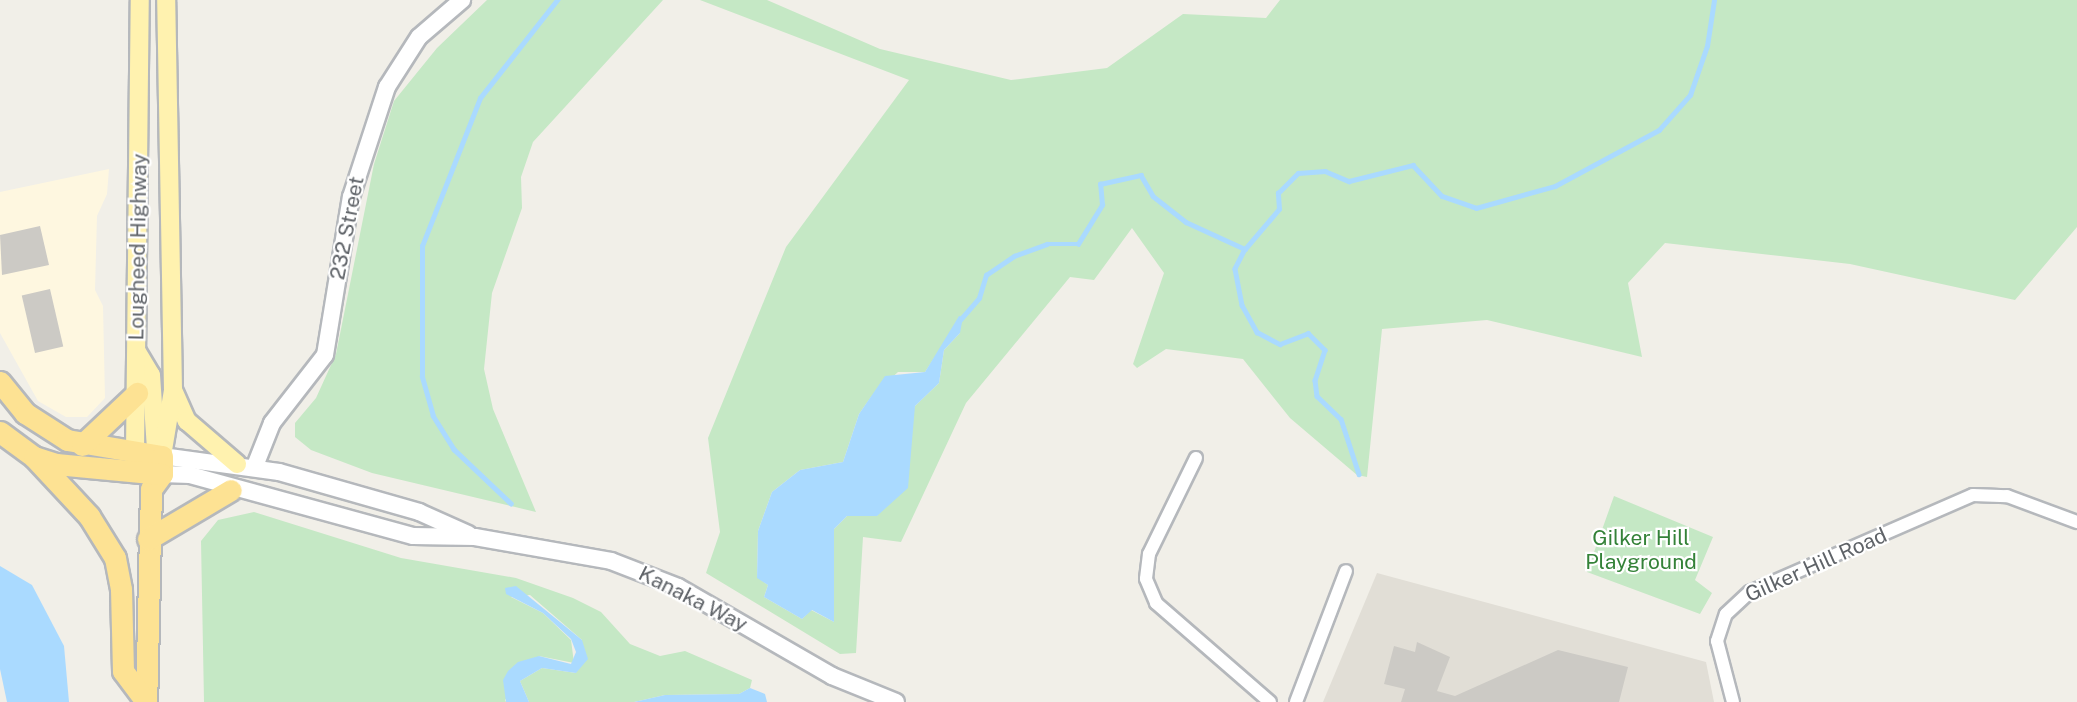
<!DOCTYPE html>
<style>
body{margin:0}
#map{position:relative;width:2077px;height:702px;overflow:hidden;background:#f1efe8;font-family:"Public Sans",sans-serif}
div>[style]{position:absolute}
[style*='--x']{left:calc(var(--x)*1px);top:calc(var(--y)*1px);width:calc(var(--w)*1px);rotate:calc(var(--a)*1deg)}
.commercial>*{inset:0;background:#fef7e0}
.education>*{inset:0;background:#e1ded6}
.green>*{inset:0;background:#c5e8c5}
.water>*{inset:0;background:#aadaff}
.stream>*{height:4.5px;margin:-2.25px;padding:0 2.25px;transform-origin:2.25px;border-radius:2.25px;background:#aadaff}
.building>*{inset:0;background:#cccac5;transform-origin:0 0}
.roads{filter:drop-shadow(2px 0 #b5b8bc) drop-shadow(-2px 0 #b5b8bc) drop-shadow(0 2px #b5b8bc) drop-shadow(0 -2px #b5b8bc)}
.street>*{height:12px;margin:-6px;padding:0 6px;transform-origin:6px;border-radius:6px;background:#fff}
.secondary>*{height:16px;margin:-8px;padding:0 8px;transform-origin:8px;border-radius:8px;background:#fff}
.primary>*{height:18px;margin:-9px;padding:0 9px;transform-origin:9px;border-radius:9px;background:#fff2af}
.highway>*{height:21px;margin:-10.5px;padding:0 10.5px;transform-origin:10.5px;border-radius:10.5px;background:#fde293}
span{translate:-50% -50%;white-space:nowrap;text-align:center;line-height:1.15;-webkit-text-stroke:4.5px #fff;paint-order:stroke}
.street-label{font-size:21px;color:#5f6368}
.park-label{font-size:21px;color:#348238}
</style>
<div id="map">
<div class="commercial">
<div style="clip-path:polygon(109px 169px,107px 194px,97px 216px,95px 290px,103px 306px,105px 398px,87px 417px,66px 417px,38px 401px,0 333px,0 192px)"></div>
</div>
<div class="education">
<div style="clip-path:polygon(1377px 573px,1706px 662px,1714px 702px,1323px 702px)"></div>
</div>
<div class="green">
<div style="clip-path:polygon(487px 0,663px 0,533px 142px,521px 177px,522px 208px,492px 293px,484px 369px,493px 409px,536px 512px,372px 473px,311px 450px,295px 437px,295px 423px,316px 398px,336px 354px,374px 164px,394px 101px,437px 48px)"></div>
<div style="clip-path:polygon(evenodd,700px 0,767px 0,880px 49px,1011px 80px,1107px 68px,1183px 14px,1266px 18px,1280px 0,2077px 0,2077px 227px,2015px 300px,1850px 264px,1665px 243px,1628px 283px,1642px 357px,1487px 320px,1382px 329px,1367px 477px,1357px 475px,1290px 418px,1243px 359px,1166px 349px,1137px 368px,1133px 364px,1164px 273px,1132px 228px,1094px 280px,1070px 277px,966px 403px,901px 542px,863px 537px,856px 653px,840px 654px,706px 573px,720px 532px,708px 438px,786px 247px,909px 80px,700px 0,957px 323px,960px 333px,944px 350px,939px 383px,915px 406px,877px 516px,847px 516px,834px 529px,834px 622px,811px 610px,802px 619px,764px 597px,768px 585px,757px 577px,758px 531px,772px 492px,800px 470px,843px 462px,859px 414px,871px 397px,898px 372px,925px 372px,957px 323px)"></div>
<div style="clip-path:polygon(1614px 496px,1713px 537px,1695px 580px,1712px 593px,1700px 614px,1587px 572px)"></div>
<div style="clip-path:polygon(254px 512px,401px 558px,516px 578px,573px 598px,601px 612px,630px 644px,660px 656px,685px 651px,752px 680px,750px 688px,739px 694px,665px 695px,634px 702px,529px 702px,520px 681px,542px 668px,576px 673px,582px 640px,530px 595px,511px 597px,543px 613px,571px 640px,574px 663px,539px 656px,505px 700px,506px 702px,204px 702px,201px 541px,218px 520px)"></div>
</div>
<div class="water">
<div style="clip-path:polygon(959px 316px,963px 317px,960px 333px,944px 350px,939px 383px,915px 406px,908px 488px,877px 516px,847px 516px,834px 529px,834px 622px,812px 610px,802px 619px,764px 597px,768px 585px,757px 578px,758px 531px,772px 492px,800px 470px,843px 462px,859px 414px,885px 376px,925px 372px)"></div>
<div style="clip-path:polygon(0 566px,32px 585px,64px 646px,69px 702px,7px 702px,0 669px)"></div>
<div style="clip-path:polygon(516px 586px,582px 640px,588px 659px,576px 673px,542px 668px,520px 681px,529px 702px,506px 702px,503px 680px,508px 671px,518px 662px,539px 656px,571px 664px,576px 652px,571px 639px,543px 613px,506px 594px,505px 588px)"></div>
<div style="clip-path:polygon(750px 688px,765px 694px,767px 702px,634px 702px,665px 695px,739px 694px)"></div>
</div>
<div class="stream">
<div style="--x:1245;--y:249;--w:22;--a:117"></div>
<div style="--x:1235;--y:269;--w:37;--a:79"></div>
<div style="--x:1242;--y:305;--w:31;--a:61"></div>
<div style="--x:1257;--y:332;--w:26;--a:28"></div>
<div style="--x:1280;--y:344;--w:30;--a:-21"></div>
<div style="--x:1308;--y:333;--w:24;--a:45"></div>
<div style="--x:1325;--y:350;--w:32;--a:108"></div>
<div style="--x:1315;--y:380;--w:16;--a:83"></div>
<div style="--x:1317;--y:396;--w:33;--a:44"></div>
<div style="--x:1341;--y:419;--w:58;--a:71.9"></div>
<div style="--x:960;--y:320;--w:29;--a:-49"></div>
<div style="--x:979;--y:298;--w:24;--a:-73"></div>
<div style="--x:986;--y:275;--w:34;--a:-34"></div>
<div style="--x:1014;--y:256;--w:35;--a:-20"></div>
<div style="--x:1047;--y:244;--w:31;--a:0"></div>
<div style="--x:1078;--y:244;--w:46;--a:-58.4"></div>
<div style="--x:1102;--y:205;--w:21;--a:-95"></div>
<div style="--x:1100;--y:184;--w:42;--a:-12.4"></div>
<div style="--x:1141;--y:175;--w:24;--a:60"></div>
<div style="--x:1153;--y:196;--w:42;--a:38.2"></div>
<div style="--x:1186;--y:222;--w:65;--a:24.6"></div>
<div style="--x:1245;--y:249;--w:52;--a:-49.6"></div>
<div style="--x:1279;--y:209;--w:16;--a:-94"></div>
<div style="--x:1278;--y:193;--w:28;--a:-45"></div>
<div style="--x:1298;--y:173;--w:27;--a:-4"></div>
<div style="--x:1325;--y:171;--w:26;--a:23"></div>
<div style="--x:1349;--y:181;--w:66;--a:-14"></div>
<div style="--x:1413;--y:165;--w:42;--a:46.9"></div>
<div style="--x:1442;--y:196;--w:36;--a:19"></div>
<div style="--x:1476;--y:208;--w:82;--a:-15.6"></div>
<div style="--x:1555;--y:186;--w:118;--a:-28.3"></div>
<div style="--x:1659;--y:130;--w:47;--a:-48.5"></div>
<div style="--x:1690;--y:95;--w:52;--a:-70.9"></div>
<div style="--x:1707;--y:46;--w:47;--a:-81.3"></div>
<div style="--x:511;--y:504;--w:79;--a:-136.5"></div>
<div style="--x:454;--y:450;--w:40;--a:-122"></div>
<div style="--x:433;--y:416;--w:41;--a:-105.8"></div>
<div style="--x:422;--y:377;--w:131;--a:-90"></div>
<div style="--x:422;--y:246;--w:159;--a:-68.6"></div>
<div style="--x:480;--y:98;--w:125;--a:-51.8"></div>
</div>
<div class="building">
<div style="clip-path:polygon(40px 226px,49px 265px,2px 275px,0 235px)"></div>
<div style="left:50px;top:289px;width:59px;height:29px;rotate:77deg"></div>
<div style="clip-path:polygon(1417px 642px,1450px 657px,1437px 691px,1455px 696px,1558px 650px,1628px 667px,1619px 702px,1401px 702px,1405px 689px,1384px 684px,1394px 646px,1415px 652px)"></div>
</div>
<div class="roads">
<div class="street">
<div style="--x:1196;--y:458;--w:107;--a:116.1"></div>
<div style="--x:1149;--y:554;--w:25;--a:97"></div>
<div style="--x:1146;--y:579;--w:26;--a:67"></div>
<div style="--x:1156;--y:603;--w:151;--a:41"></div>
<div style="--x:1296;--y:702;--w:140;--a:-69.1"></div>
<div style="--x:1733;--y:702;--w:63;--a:-104.7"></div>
<div style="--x:1717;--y:641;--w:28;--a:-72"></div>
<div style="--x:1726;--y:614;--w:33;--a:-43"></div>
<div style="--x:1750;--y:592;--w:243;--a:-23.5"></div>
<div style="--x:1973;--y:495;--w:34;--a:2"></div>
<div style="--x:2007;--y:496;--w:75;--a:20.4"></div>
</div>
<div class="secondary">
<div style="--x:162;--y:456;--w:118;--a:7.8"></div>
<div style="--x:279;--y:472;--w:146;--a:15.9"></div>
<div style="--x:419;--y:512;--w:54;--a:24.2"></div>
<div style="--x:255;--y:466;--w:46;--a:-68.4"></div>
<div style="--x:272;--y:423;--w:86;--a:-52.1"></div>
<div style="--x:325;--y:355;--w:160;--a:-80.7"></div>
<div style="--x:351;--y:197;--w:116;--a:-71.9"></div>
<div style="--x:387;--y:87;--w:59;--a:-57.4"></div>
<div style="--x:419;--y:37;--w:57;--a:-40.7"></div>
<div style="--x:162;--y:474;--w:28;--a:2"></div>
<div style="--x:190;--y:475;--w:231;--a:15.3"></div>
<div style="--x:413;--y:536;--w:62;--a:0.9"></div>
<div style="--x:475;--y:537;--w:138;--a:10"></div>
<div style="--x:611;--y:561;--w:72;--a:21.2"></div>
<div style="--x:678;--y:587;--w:178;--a:30"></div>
<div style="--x:832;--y:676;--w:69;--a:22.1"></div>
</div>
<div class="primary">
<div style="--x:137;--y:352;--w:27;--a:59"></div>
<div style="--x:151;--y:375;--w:73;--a:86.1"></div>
<div style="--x:173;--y:390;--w:34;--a:66"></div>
<div style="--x:187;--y:421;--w:66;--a:40.7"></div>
<div style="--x:135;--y:453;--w:453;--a:-89.4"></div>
<div style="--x:162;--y:456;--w:67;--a:-80.5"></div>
<div style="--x:173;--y:390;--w:390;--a:-91"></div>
</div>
<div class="highway">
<div style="--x:0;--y:382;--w:40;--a:51"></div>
<div style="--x:25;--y:413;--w:50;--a:32.7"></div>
<div style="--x:67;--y:440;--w:96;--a:9.6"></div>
<div style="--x:162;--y:456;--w:18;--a:90"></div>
<div style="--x:162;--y:474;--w:19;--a:126"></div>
<div style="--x:151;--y:489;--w:213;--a:91.3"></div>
<div style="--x:0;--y:432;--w:42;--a:36.3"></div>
<div style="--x:34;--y:457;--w:23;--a:18"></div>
<div style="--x:56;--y:464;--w:106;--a:5.4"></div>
<div style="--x:82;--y:445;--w:76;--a:-43.4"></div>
<div style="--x:34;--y:457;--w:81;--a:47"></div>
<div style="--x:89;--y:516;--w:49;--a:58.2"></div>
<div style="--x:115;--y:558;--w:32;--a:79"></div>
<div style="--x:121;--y:589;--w:82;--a:88.6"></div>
<div style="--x:123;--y:671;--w:38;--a:53"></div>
<div style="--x:148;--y:539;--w:96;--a:-30.6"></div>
</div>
</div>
<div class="street-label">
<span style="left:347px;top:228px;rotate:-79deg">232 Street</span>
<span style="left:138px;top:247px;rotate:-89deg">Lougheed Highway</span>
<span style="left:1816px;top:565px;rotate:-24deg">Gilker Hill Road</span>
<span style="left:693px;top:599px;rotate:27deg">Kanaka Way</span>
</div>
<div class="park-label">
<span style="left:1641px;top:550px">Gilker Hill<br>Playground</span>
</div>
</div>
